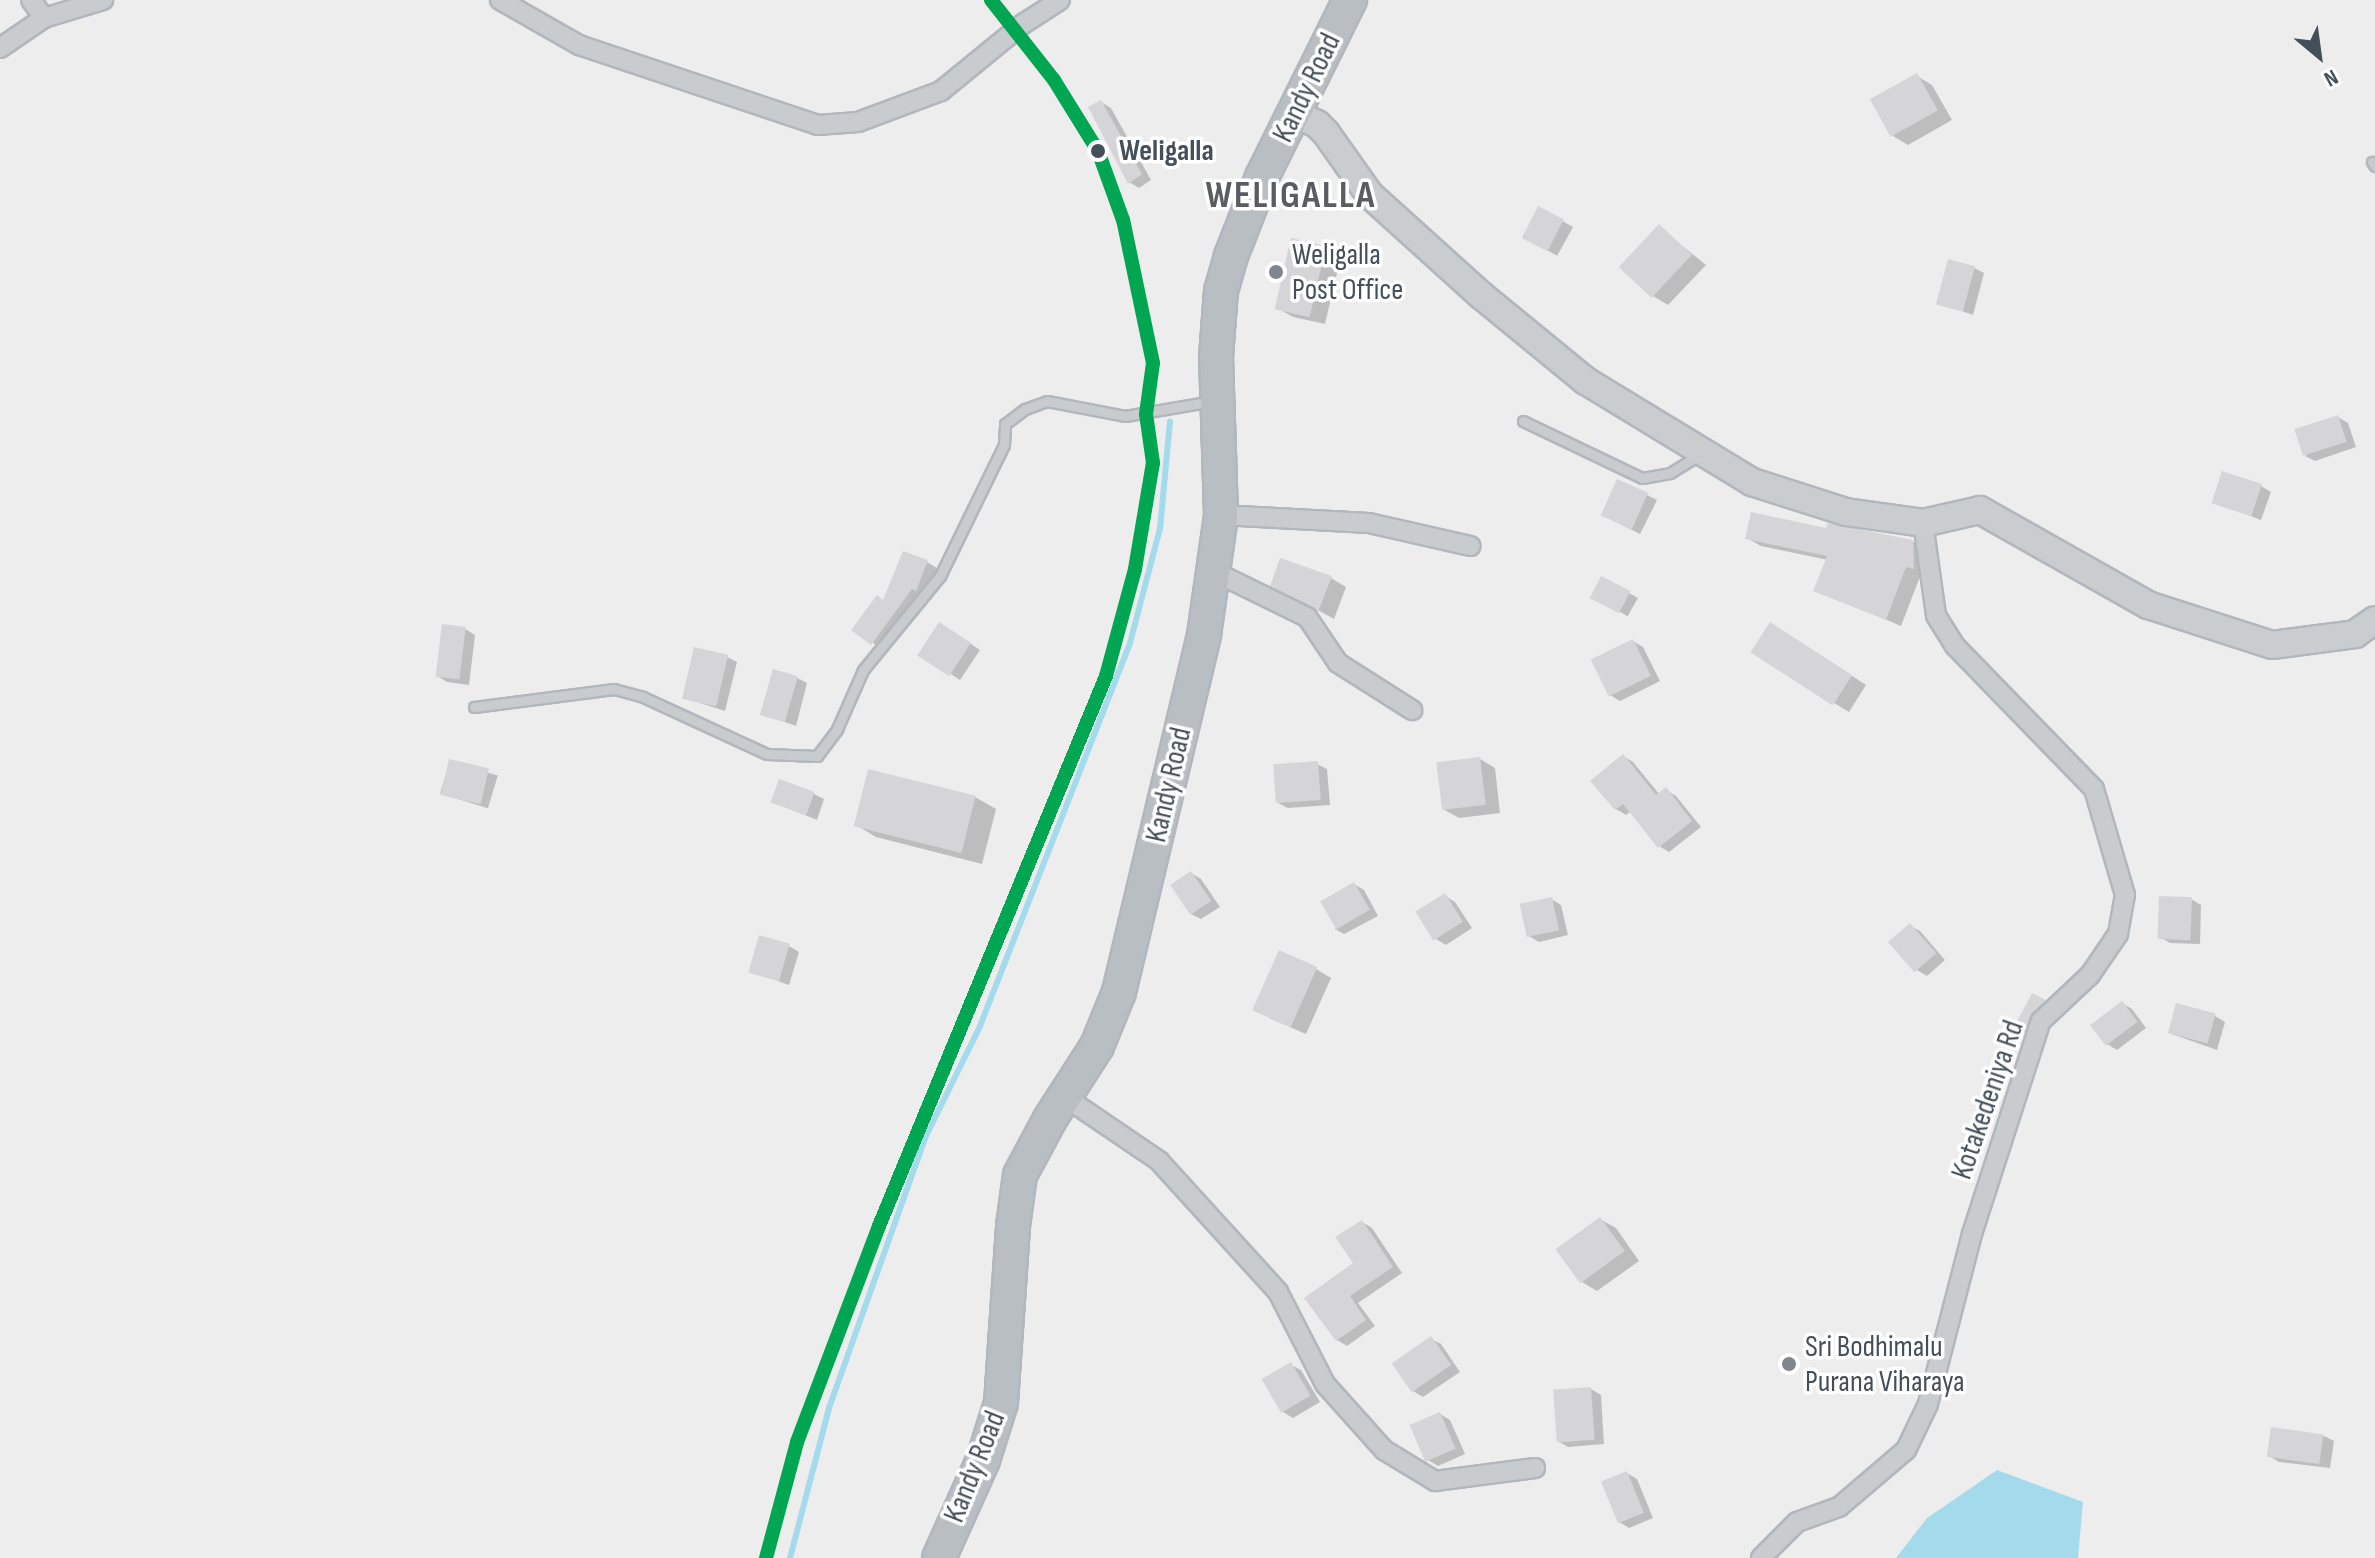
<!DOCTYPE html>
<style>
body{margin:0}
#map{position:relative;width:2375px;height:1558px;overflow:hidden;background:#eeeded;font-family:"Sofia Sans Condensed",sans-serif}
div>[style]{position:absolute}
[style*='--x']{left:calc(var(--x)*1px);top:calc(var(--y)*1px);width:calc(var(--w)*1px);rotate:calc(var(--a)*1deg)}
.water>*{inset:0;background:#a4dbec}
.shadow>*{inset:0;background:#0003;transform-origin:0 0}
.stream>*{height:6px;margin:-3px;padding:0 3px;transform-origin:3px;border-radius:3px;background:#a4dbec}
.building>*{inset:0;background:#d5d5d7;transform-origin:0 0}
.roads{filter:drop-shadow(2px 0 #b2b7bd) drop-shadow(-2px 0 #b2b7bd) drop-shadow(0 2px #b2b7bd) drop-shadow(0 -2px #b2b7bd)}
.lane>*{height:9px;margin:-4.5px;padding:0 4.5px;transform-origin:4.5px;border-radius:4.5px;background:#c9ccce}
.street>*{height:18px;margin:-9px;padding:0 9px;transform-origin:9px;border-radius:9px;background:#c9ccce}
.secondary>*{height:26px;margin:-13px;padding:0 13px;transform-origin:13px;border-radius:13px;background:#cacdd0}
.highway>*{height:32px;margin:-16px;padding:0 16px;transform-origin:16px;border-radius:16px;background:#b9bec3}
.rail-1>*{height:14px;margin:-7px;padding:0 7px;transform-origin:7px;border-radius:7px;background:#00a651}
.dots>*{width:22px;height:22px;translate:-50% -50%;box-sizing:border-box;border:4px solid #fff;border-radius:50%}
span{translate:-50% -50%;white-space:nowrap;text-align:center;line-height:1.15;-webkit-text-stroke:7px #fff;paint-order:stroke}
.street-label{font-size:30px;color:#444f59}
.stop-label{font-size:30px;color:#444f59;font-weight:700}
.left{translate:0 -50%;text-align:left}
.poi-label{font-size:30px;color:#444f59}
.district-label{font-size:38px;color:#595c61;font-weight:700;letter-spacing:2px}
.north{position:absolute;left:2279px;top:16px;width:80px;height:80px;-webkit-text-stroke:6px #fff;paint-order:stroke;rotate:151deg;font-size:22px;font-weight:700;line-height:32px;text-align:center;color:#444f59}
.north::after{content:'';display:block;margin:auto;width:28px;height:36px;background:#444f59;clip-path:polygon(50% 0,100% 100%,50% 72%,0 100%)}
</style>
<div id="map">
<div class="water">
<div style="clip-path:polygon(1997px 1470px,2083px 1502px,2078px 1558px,1896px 1558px,1927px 1518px)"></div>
</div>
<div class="shadow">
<div style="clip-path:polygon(1917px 76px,1932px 85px,1952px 120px,1908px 145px,1893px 136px)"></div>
<div style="clip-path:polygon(1101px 102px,1111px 108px,1151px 180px,1139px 188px,1129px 182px)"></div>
<div style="left:1539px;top:208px;width:39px;height:33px;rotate:29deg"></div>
<div style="clip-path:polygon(1659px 227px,1706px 265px,1668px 305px,1653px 296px)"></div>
<div style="clip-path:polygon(1325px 247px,1341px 256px,1325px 324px,1293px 317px,1277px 308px)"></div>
<div style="clip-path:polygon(1974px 268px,1984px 273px,1973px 315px,1939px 303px)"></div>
<div style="clip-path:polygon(2338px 417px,2348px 423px,2356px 447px,2315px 461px,2305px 456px)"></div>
<div style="clip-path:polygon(2261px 486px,2271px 492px,2261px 520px,2214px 502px)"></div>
<div style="clip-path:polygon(1647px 495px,1657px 500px,1640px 534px,1612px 520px)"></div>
<div style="clip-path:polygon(1828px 530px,1913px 542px,1927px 550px,1928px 576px,1921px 574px,1901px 626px,1816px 590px,1828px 560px,1761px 546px,1747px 538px)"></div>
<div style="clip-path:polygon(927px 562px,937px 568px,926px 595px,882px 649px,854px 630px)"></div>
<div style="clip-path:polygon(1331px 578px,1346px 587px,1334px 619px,1272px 585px)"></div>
<div style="left:1602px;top:578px;width:41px;height:21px;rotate:29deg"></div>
<div style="clip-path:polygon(465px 629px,475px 635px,469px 685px,447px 682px,437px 676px)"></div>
<div style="clip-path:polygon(950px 630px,980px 650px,960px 680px,920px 654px)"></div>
<div style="clip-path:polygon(1786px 633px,1866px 685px,1849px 712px,1834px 703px)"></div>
<div style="clip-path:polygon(1633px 641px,1643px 647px,1660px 681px,1620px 701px,1610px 695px)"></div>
<div style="clip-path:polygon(727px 657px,737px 662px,725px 711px,684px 698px)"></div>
<div style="clip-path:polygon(797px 678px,807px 683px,796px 726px,762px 714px)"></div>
<div style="clip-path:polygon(1623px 756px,1633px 762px,1660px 795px,1666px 790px,1676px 796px,1701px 827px,1669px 852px,1659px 846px,1631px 811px,1626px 815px,1616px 809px)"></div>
<div style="clip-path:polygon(1480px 759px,1495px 768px,1500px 813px,1459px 818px,1443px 809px)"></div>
<div style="left:450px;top:761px;width:50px;height:34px;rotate:17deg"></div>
<div style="clip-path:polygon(1317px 764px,1327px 769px,1330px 805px,1288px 808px,1278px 803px)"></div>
<div style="clip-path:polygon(814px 794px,824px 799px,817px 820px,773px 802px)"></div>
<div style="clip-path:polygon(975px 797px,996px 809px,982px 864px,876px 837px,856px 825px)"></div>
<div style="clip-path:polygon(1191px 873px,1201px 879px,1220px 907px,1201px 919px,1191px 914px)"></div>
<div style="clip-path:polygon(1354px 884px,1364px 890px,1378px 916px,1344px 934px,1335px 929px)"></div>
<div style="clip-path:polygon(1445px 896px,1455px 902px,1472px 928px,1446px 945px,1436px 939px)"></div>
<div style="clip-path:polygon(1551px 899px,1561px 905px,1568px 935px,1539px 942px,1529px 936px)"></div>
<div style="clip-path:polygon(2191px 899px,2201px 905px,2200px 944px,2170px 943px,2160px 937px)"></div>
<div style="clip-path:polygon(1910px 926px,1920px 931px,1945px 960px,1927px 976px,1917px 970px)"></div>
<div style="clip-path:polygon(789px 946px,799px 952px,789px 985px,749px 971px)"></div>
<div style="clip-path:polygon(1316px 969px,1331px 978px,1306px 1034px,1269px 1018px)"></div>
<div style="clip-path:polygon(2033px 996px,2054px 1007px,2034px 1038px,2016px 1028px)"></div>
<div style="clip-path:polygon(2122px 1003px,2132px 1009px,2146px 1028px,2117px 1050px,2107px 1044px)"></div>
<div style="clip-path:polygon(2215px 1016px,2225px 1022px,2217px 1050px,2169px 1033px)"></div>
<div style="clip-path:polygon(1600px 1219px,1616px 1228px,1639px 1261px,1597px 1291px,1582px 1282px)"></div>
<div style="clip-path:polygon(1362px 1222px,1372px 1228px,1402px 1273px,1358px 1303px,1375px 1326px,1347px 1346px,1337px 1340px)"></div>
<div style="clip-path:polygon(1431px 1339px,1441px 1344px,1460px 1372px,1423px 1397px,1413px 1391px)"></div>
<div style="clip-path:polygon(1291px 1365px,1301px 1370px,1320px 1402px,1293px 1418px,1283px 1412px)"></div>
<div style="clip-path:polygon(1591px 1389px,1601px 1395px,1604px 1444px,1568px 1447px,1558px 1441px)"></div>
<div style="clip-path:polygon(1440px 1414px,1450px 1420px,1465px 1454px,1438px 1466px,1428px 1460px)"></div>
<div style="clip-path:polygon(2324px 1436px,2334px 1441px,2330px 1468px,2279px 1462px,2269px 1456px)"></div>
<div style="clip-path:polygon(1627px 1473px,1637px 1479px,1653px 1518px,1629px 1528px,1619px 1522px)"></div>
</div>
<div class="stream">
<div style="--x:790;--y:1558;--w:155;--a:-75.4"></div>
<div style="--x:829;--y:1408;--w:287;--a:-70.4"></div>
<div style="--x:925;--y:1138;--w:125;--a:-63.8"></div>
<div style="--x:980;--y:1026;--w:411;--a:-68.6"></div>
<div style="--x:1130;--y:643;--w:118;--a:-75.3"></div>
<div style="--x:1160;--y:529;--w:108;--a:-84.7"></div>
</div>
<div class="building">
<div style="left:1917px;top:73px;width:43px;height:54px;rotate:61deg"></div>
<div style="clip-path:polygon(1101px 100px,1142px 174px,1128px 184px,1088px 107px)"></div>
<div style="left:1538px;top:206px;width:29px;height:36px;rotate:27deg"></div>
<div style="left:1659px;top:224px;width:45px;height:59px;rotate:43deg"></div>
<div style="left:1291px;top:238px;width:36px;height:73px;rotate:13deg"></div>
<div style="left:1948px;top:259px;width:28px;height:47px;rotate:15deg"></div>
<div style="left:2338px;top:415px;width:28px;height:46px;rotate:72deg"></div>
<div style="left:2222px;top:471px;width:42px;height:34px;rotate:18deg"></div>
<div style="left:1617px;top:479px;width:34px;height:40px;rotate:24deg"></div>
<div style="clip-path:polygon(1751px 512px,1826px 528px,1828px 523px,1913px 540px,1914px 569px,1906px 567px,1886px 620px,1813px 591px,1827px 556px,1745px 539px)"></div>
<div style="clip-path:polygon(903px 551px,928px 560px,916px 591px,912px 589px,871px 645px,851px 630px,877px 595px,883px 600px)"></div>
<div style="clip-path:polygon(1280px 558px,1332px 576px,1318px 612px,1270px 586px)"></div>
<div style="left:1601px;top:576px;width:33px;height:25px;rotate:27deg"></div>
<div style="left:939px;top:622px;width:38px;height:40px;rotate:33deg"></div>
<div style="left:1770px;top:622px;width:98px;height:36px;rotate:33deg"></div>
<div style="left:442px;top:624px;width:24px;height:53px;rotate:7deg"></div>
<div style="left:1633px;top:639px;width:41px;height:47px;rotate:64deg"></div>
<div style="left:694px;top:647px;width:35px;height:53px;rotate:13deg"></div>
<div style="left:773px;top:669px;width:26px;height:48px;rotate:16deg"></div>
<div style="clip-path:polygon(1623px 754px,1656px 795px,1666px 787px,1692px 821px,1658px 848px,1623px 804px,1615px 810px,1590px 781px)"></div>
<div style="left:1480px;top:757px;width:48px;height:44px;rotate:83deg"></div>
<div style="left:449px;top:759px;width:41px;height:37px;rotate:13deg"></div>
<div style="left:1318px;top:761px;width:39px;height:45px;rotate:86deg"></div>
<div style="left:868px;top:769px;width:111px;height:59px;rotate:14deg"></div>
<div style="left:779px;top:779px;width:38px;height:25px;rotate:20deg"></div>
<div style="left:1191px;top:871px;width:36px;height:25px;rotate:56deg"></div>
<div style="left:1354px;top:882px;width:32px;height:39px;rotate:60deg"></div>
<div style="left:1445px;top:893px;width:34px;height:35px;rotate:58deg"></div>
<div style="left:2159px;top:896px;width:33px;height:43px;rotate:2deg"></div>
<div style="left:1552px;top:897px;width:34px;height:33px;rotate:78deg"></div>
<div style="left:1910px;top:923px;width:40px;height:29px;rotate:49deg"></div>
<div style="left:759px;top:935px;width:32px;height:39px;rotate:16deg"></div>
<div style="left:1279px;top:950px;width:42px;height:66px;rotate:24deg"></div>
<div style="clip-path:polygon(2032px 993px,2046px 1000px,2030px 1017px,2024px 1034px,2013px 1029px)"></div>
<div style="left:2122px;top:1001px;width:26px;height:40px;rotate:53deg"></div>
<div style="left:2176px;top:1003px;width:41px;height:31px;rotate:15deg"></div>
<div style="left:1600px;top:1217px;width:42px;height:55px;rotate:54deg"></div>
<div style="clip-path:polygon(1362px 1220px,1393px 1267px,1350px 1296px,1366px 1320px,1336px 1341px,1304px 1298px,1353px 1263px,1335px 1237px)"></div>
<div style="left:1431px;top:1336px;width:35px;height:48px;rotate:55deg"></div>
<div style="left:1291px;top:1362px;width:39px;height:34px;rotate:60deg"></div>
<div style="left:1591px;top:1387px;width:53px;height:38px;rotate:86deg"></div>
<div style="left:1440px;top:1412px;width:40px;height:33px;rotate:67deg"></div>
<div style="left:2271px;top:1427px;width:53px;height:30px;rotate:8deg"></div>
<div style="left:1627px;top:1471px;width:45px;height:28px;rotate:68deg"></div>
</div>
<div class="roads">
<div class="lane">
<div style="--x:2372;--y:162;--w:5;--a:53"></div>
<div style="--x:1523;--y:421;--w:132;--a:25.6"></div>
<div style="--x:1642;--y:478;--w:28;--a:-10"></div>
<div style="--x:1670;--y:473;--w:34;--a:-32"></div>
<div style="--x:474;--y:707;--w:141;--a:-7.3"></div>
<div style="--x:614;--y:689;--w:30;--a:15"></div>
<div style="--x:643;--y:697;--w:136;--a:24.7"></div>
<div style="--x:767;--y:754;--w:50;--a:2.3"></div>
<div style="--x:817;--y:756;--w:34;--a:-53"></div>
<div style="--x:837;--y:729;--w:64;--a:-66.2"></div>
<div style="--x:863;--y:670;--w:122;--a:-50.7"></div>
<div style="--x:940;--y:576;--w:146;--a:-64"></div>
<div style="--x:1004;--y:445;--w:21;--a:-87"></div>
<div style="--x:1005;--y:424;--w:25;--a:-37"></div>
<div style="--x:1025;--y:409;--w:23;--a:-20"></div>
<div style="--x:1047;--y:401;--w:79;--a:10.9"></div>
<div style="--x:1125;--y:416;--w:89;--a:-9.7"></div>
</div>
<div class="street">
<div style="--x:31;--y:0;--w:22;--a:54"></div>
<div style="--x:500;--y:0;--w:91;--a:29.7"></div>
<div style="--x:579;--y:45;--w:252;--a:18.5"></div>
<div style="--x:818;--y:125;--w:40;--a:-4.3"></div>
<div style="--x:858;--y:122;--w:89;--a:-20.5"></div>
<div style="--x:941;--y:91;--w:106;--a:-39.3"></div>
<div style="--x:1023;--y:24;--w:44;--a:-33"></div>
<div style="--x:0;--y:48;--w:53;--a:-34.3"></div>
<div style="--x:44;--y:18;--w:62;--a:-17"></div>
<div style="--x:1221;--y:515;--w:148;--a:3.1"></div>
<div style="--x:1369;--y:523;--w:104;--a:12.8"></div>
<div style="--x:1215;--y:572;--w:102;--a:26.1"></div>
<div style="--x:1307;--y:617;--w:55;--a:56"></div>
<div style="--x:1338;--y:663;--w:88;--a:32.4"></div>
<div style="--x:1065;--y:1097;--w:114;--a:34.2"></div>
<div style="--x:1159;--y:1161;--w:177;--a:47.7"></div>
<div style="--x:1278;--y:1292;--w:103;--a:62.9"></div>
<div style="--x:1325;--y:1384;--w:89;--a:48.2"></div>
<div style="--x:1384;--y:1450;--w:60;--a:31.3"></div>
<div style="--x:1435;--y:1481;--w:101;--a:-7.4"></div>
<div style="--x:1761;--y:1558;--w:51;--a:-45"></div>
<div style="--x:1797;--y:1522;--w:45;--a:-19.7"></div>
<div style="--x:1839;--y:1507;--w:88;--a:-40.4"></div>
<div style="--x:1906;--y:1450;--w:51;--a:-64.4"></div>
<div style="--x:1928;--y:1404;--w:176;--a:-75.5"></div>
<div style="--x:1972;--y:1234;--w:224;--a:-72.1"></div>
<div style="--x:2041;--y:1021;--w:67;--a:-43.2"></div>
<div style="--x:2090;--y:975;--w:50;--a:-55.7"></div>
<div style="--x:2118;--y:934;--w:40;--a:-80"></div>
<div style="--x:2125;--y:895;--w:110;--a:-106.3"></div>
<div style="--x:2094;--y:789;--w:199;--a:-134.2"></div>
<div style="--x:1955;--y:646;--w:36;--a:-122"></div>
<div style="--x:1936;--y:615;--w:93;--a:-98"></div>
</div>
<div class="secondary">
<div style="--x:1295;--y:114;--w:24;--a:24"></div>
<div style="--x:1317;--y:124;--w:13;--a:45"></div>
<div style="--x:1326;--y:133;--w:75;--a:54.8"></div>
<div style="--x:1369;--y:194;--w:152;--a:42.1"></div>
<div style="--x:1482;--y:296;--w:134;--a:39.3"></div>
<div style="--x:1586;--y:381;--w:194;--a:31.3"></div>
<div style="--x:1752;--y:482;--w:99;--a:17.7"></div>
<div style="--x:1846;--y:512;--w:78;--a:8.1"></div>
<div style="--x:1923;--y:523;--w:58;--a:-12.8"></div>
<div style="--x:1980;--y:510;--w:193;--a:29.5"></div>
<div style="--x:2148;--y:605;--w:130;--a:17.9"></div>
<div style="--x:2272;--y:645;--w:84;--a:-7.5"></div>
<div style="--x:2355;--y:634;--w:24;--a:-35"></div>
</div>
<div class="highway">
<div style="--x:939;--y:1558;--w:107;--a:-65.8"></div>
<div style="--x:983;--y:1460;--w:60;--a:-72.5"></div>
<div style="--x:1001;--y:1403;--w:177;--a:-86.1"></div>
<div style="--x:1013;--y:1226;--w:51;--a:-82.2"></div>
<div style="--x:1020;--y:1175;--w:64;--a:-61.8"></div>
<div style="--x:1050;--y:1119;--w:87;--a:-57.2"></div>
<div style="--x:1097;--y:1046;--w:58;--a:-67.8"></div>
<div style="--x:1119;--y:992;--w:367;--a:-76.6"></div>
<div style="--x:1204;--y:635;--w:121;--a:-81.9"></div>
<div style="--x:1221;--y:515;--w:158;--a:-91.8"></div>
<div style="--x:1216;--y:357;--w:66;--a:-85.7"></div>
<div style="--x:1221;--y:291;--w:36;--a:-74"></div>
<div style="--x:1231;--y:256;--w:85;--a:-68.6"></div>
<div style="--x:1262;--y:177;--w:198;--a:-63.6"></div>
</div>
</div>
<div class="rail-1">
<div style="--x:766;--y:1558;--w:120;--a:-75"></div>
<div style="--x:797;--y:1442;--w:231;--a:-69.2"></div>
<div style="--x:879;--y:1226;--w:595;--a:-67.57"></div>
<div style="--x:1106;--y:676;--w:111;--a:-74.8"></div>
<div style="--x:1135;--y:569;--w:108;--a:-80.4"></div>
<div style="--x:1153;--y:463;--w:49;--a:-98.1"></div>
<div style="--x:1146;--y:414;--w:51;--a:-82.2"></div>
<div style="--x:1153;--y:363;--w:146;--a:-101.8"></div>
<div style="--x:1123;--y:220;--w:73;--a:-109.9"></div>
<div style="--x:1098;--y:151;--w:84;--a:-121.8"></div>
<div style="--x:1054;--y:80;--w:102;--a:-128.2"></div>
</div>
<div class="dots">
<div style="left:1098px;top:151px;background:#444f59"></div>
<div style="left:1276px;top:272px;background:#80868d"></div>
<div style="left:1789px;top:1364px;background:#80868d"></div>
</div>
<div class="street-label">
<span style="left:1307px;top:88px;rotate:-64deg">Kandy Road</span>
<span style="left:1169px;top:785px;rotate:-77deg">Kandy Road</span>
<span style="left:1988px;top:1100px;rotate:-71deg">Kotakedeniya Rd</span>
<span style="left:975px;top:1467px;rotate:-68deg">Kandy Road</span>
</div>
<div class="stop-label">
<span class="left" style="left:1119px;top:151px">Weligalla</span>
</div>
<div class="poi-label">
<span class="left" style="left:1292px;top:272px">Weligalla<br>Post Office</span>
<span class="left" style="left:1805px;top:1364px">Sri Bodhimalu<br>Purana Viharaya</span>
</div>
<div class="district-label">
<span style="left:1291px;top:196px">WELIGALLA</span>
</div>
<div class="north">N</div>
</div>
